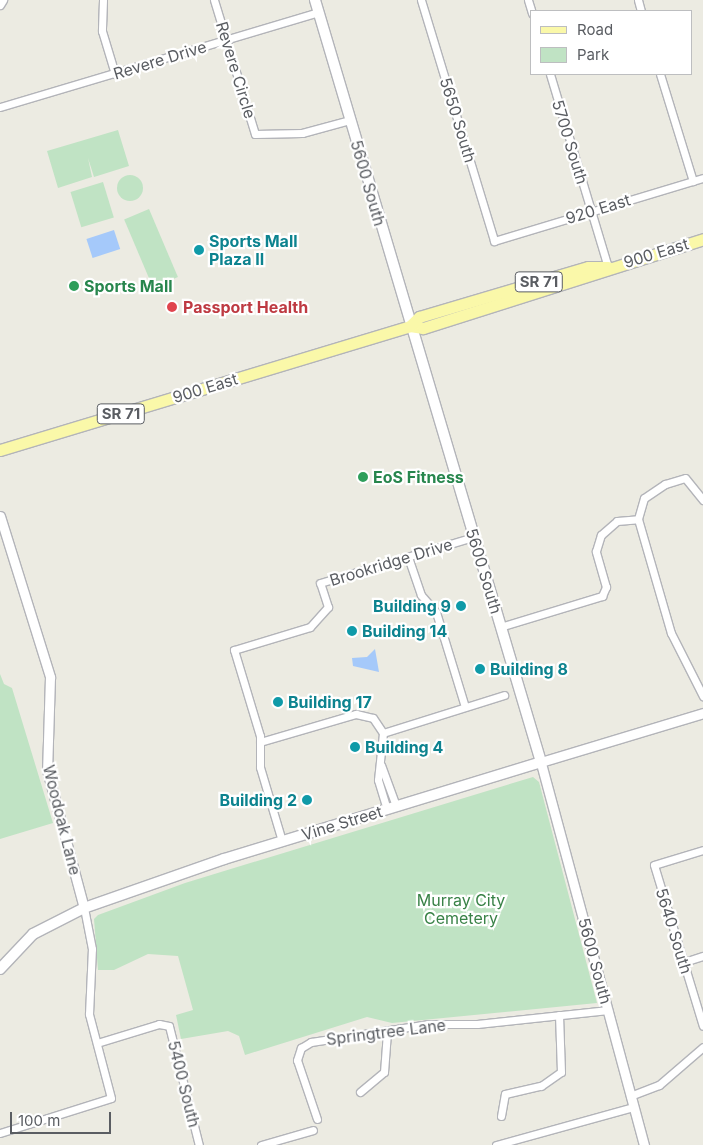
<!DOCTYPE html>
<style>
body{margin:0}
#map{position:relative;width:703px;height:1145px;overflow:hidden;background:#ecebe2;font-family:Inter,sans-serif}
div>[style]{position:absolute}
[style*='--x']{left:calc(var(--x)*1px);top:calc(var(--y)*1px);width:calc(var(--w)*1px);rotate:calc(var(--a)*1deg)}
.green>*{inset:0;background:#c0e3c4;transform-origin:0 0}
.round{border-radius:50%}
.water>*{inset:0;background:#a5c9fa;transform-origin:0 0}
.roads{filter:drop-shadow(1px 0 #b3b4b9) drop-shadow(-1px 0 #b3b4b9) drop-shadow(0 1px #b3b4b9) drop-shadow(0 -1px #b3b4b9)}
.minor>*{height:7px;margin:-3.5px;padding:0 3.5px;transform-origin:3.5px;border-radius:3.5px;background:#fff}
.tertiary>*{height:9px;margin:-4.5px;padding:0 4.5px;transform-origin:4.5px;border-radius:4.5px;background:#fff}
.secondary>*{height:10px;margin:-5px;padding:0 5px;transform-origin:5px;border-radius:5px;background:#fff}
.primary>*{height:11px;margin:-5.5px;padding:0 5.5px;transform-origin:5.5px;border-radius:5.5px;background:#faf8a9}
.dots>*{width:14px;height:14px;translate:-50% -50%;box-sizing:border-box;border:2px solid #fff;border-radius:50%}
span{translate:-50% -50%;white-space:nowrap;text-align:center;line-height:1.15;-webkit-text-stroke:4.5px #fff;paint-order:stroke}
.shield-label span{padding:1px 4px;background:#fff;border:1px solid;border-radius:4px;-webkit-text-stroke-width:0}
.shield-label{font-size:15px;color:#5a5d62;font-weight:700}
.street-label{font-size:16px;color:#5a5d62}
.culture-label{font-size:16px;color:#0d838f;font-weight:700}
.left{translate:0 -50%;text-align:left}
.right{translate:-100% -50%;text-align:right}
.leisure-label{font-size:16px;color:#27864d;font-weight:700}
.health-label{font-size:16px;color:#be3a42;font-weight:700}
.park-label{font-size:16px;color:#398247}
.legend{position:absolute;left:530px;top:10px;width:162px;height:65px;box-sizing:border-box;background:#fff;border:1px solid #bdbec0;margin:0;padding:6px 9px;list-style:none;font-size:15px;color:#5a5d62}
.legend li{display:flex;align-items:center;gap:10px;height:25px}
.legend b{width:25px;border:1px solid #bdbec0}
.scale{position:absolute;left:10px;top:1112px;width:101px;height:22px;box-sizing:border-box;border:2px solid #5a5d62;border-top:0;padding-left:6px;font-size:15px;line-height:18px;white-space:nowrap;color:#5a5d62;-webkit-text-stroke:4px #fff;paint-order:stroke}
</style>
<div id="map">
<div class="green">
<div style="clip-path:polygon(118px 130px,129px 166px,94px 177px,88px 158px,92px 177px,58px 188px,47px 151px)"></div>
<div class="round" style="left:117px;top:175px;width:26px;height:26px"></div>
<div style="left:103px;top:182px;width:37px;height:34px;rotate:73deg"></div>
<div style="left:149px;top:209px;width:74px;height:27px;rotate:67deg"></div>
<div style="clip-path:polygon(0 674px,4px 684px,12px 688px,53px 823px,0 839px)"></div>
<div style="clip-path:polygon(533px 777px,539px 782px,597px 1003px,392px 1023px,367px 1017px,245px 1055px,239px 1036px,228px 1031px,181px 1039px,176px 1015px,193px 1010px,178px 956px,148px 954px,114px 970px,98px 970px,94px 919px,98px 915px,185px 883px)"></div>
</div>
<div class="water">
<div style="left:114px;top:230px;width:20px;height:29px;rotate:72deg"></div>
<div style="clip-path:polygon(375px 649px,379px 672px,353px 666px,352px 658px,367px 657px)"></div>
</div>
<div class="roads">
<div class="minor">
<div style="--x:103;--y:0;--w:31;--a:92"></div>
<div style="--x:102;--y:31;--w:45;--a:73.2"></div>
<div style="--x:214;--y:0;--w:140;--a:73"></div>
<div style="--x:255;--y:134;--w:47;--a:-1.2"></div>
<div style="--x:302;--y:133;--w:50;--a:-15.2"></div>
<div style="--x:421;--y:0;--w:252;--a:73.1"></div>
<div style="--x:494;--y:241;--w:218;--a:-16.8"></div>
<div style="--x:528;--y:0;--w:14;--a:73"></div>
<div style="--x:638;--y:0;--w:11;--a:75"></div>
<div style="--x:0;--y:5;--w:6;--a:-59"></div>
<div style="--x:550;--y:74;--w:202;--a:73.3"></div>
<div style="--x:660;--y:74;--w:112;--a:72.9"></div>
<div style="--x:0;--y:107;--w:333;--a:-16.6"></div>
<div style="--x:703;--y:500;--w:28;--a:-129"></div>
<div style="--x:685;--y:478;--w:21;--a:163"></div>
<div style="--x:665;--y:484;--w:25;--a:146"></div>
<div style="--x:644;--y:498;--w:22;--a:106"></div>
<div style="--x:638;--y:519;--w:119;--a:73.9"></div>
<div style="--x:671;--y:633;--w:71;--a:63.1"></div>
<div style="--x:408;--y:557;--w:40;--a:71.1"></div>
<div style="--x:421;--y:595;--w:23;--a:49"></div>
<div style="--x:436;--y:612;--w:99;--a:73"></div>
<div style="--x:500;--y:627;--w:107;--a:-16.9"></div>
<div style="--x:602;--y:596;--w:10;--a:-66"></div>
<div style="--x:606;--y:587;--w:37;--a:-106"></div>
<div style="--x:596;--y:551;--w:17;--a:-73"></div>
<div style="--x:601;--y:535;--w:21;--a:-41"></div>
<div style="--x:617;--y:521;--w:21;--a:-5"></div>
<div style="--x:383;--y:733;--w:127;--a:-17.4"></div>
<div style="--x:260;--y:742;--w:100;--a:-16.3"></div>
<div style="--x:356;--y:714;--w:17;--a:13"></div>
<div style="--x:373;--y:718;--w:18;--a:56"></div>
<div style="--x:383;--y:733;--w:47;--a:96.1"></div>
<div style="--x:378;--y:780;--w:30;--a:73"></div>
<div style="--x:381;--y:765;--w:44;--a:69.9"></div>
<div style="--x:282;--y:841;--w:77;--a:-106.6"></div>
<div style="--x:260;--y:767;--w:31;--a:-90"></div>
<div style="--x:260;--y:736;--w:90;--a:-106.8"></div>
<div style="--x:234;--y:650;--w:79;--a:-16.8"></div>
<div style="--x:310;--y:627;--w:27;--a:-48"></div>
<div style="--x:328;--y:607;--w:25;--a:-108"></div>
<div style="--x:320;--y:583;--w:160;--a:-16.7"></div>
<div style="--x:703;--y:850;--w:51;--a:163"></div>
<div style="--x:654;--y:865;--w:168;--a:73.1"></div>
<div style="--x:684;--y:962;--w:20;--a:-18"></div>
<div style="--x:97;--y:1043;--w:65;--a:-17"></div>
<div style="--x:159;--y:1024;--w:10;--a:11"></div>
<div style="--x:169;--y:1026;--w:123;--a:75.9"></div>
<div style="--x:360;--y:1092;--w:31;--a:-40"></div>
<div style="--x:384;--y:1072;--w:40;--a:-85.7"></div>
<div style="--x:630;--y:1096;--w:31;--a:-21"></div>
<div style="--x:659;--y:1085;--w:58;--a:-40.8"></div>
<div style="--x:501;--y:1116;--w:22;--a:-80"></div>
<div style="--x:505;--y:1094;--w:37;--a:-13"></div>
<div style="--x:541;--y:1086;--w:24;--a:-35"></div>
<div style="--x:561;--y:1072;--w:57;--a:-92"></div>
<div style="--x:317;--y:1119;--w:62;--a:-108.7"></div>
<div style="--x:297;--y:1060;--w:13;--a:-72"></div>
<div style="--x:301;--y:1048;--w:12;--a:-31"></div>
<div style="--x:311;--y:1042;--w:118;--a:-8.7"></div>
<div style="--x:428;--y:1024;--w:49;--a:0"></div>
<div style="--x:477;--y:1024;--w:132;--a:-6.1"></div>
<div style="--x:0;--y:1133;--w:116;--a:-17.5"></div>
<div style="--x:111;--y:1098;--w:87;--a:-104.7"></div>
<div style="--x:89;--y:1014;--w:65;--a:-87.4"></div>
<div style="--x:92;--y:949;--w:42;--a:-101"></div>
<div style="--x:261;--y:1145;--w:54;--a:-16.1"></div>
<div style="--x:496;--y:1145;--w:142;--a:-15.5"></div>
</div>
<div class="tertiary">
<div style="--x:0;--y:516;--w:169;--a:72.7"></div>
<div style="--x:50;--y:677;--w:93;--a:91.8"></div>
<div style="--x:47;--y:770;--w:143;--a:75"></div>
<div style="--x:644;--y:1145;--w:397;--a:-105.1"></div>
<div style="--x:541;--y:762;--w:169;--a:-16.8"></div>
</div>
<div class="secondary">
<div style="--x:0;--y:969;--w:48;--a:-46.7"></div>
<div style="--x:33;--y:934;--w:57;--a:-27"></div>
<div style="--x:84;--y:908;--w:148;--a:-19.3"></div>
<div style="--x:224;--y:859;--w:332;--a:-17"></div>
<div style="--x:541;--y:762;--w:795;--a:-106.52"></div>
</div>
<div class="primary">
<div style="--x:410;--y:326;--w:13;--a:9"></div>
<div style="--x:423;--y:328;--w:294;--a:-17.6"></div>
<div style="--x:0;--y:450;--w:428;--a:-16.8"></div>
<div style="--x:410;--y:326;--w:13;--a:-45"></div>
<div style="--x:419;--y:317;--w:176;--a:-16.5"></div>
<div style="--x:588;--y:267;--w:20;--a:0"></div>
</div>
</div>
<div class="dots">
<div style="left:199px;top:250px;background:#0f9aa8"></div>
<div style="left:74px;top:286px;background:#2e9e5b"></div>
<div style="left:172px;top:307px;background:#e0444e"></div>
<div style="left:363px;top:477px;background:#2e9e5b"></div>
<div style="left:461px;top:606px;background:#0f9aa8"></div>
<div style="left:352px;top:631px;background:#0f9aa8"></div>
<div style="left:480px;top:669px;background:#0f9aa8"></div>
<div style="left:278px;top:702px;background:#0f9aa8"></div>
<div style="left:355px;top:747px;background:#0f9aa8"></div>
<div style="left:307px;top:800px;background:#0f9aa8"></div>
</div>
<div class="shield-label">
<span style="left:539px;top:282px">SR 71</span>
<span style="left:121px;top:414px">SR 71</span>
</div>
<div class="street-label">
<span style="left:160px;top:60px;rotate:-17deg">Revere Drive</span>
<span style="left:236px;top:70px;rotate:73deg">Revere Circle</span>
<span style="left:458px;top:120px;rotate:73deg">5650 South</span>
<span style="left:570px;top:142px;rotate:73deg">5700 South</span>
<span style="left:368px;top:183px;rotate:74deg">5600 South</span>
<span style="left:598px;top:209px;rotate:-17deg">920 East</span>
<span style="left:656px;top:253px;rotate:-17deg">900 East</span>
<span style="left:205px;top:388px;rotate:-17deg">900 East</span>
<span style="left:391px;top:562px;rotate:-17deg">Brookridge Drive</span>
<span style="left:484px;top:571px;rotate:73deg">5600 South</span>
<span style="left:62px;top:820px;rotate:76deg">Woodoak Lane</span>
<span style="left:342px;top:823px;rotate:-17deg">Vine Street</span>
<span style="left:674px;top:931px;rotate:73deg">5640 South</span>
<span style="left:595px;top:961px;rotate:75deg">5600 South</span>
<span style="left:386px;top:1032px;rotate:-7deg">Springtree Lane</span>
<span style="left:184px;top:1084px;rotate:76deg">5400 South</span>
</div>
<div class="culture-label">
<span class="left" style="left:209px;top:250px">Sports Mall<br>Plaza II</span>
<span class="right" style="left:451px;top:606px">Building 9</span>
<span class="left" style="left:362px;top:631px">Building 14</span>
<span class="left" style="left:490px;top:669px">Building 8</span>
<span class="left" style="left:288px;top:702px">Building 17</span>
<span class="left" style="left:365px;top:747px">Building 4</span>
<span class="right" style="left:297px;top:800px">Building 2</span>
</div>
<div class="leisure-label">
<span class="left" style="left:84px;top:286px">Sports Mall</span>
<span class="left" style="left:373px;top:477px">EoS Fitness</span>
</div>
<div class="health-label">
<span class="left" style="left:183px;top:307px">Passport Health</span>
</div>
<div class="park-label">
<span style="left:461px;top:909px">Murray City<br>Cemetery</span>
</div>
<ul class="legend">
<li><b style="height:6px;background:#faf8a9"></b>Road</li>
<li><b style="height:14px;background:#c0e3c4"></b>Park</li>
</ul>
<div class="scale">100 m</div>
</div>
